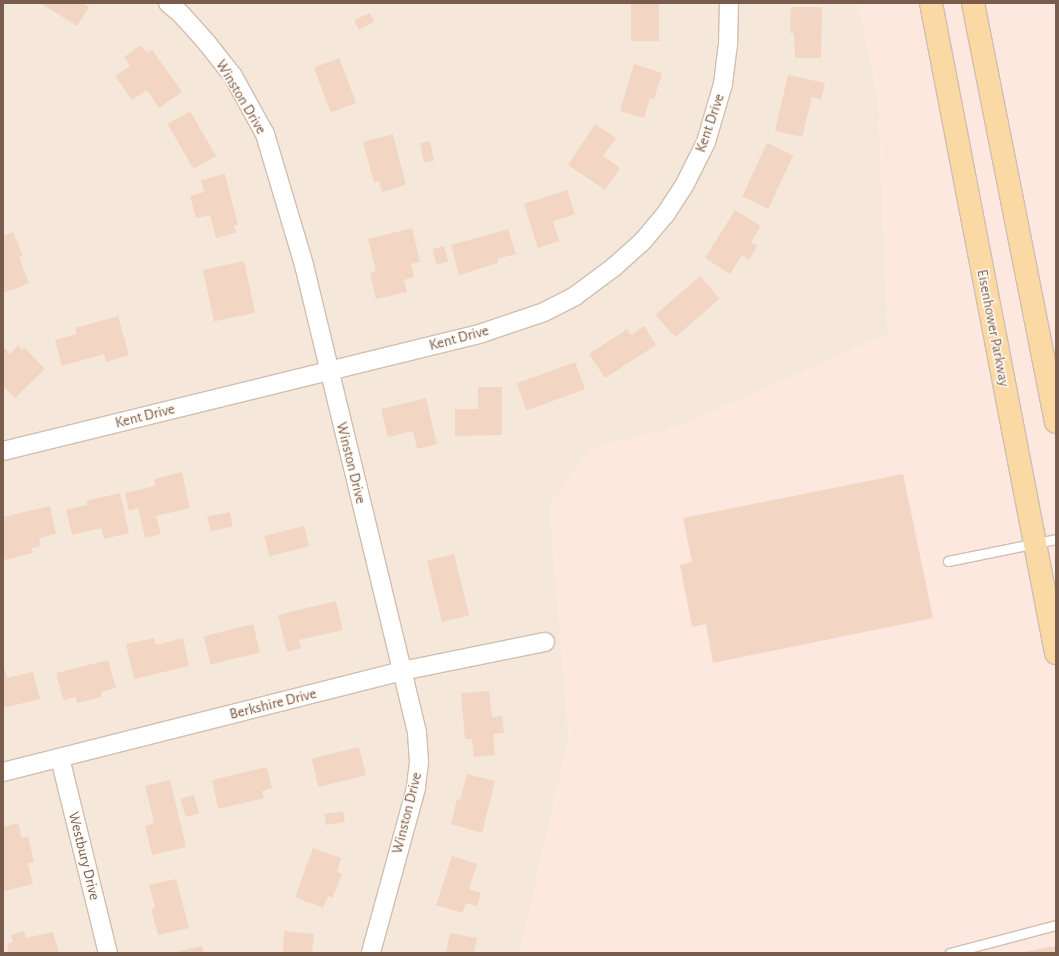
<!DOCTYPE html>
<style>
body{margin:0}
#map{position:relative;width:1059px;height:956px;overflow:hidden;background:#fdf6ec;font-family:"Alegreya Sans",sans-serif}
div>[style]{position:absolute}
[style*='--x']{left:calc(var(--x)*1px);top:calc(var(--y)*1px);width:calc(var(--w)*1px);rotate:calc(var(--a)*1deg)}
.residential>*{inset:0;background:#f5e8da}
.commercial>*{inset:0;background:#fde8e0}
.building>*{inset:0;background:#f3d5c3;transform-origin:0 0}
.roads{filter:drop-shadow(1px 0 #d1beb0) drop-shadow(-1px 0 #d1beb0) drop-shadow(0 1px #d1beb0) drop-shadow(0 -1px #d1beb0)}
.service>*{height:9px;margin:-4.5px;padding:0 4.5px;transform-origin:4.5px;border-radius:4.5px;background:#fff}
.minor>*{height:18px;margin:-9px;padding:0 9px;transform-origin:9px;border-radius:9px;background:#fff}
.primary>*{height:22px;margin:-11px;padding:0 11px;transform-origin:11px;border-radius:11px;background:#fbd9a5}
span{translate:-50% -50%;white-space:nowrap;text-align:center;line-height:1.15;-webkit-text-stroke:3px #fffaf3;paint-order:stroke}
.street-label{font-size:15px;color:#7a5c4d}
.frame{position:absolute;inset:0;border:4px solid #7a5c4d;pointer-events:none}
</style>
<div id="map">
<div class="residential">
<div style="clip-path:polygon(3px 3px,858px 3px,878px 94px,888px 334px,684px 425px,591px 449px,550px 506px,569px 738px,520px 953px,3px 953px)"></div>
</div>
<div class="commercial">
<div style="clip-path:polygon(858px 3px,1056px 3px,1056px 953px,520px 953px,569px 738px,550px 506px,591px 449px,684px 425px,888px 334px,878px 94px)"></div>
</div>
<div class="building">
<div style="clip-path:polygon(40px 3px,83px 3px,89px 7px,77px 26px)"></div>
<div style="left:631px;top:3px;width:28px;height:38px"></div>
<div style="clip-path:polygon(791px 7px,822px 7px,821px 58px,795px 58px,794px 33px,790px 33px)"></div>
<div style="clip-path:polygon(370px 13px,374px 22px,359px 30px,354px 20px)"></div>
<div style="clip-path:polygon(141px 45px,147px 53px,152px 50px,182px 92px,159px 108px,147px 90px,132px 100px,115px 76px,130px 66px,124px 57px)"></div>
<div style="left:339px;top:58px;width:48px;height:27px;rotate:69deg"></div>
<div style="clip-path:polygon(634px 64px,662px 73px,654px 99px,650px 98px,644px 118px,620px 111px)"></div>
<div style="clip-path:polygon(788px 75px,825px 83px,821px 100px,812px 97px,802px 137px,775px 131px)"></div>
<div style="left:190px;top:111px;width:52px;height:26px;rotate:60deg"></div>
<div style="clip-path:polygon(595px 124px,616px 138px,603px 156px,620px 168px,605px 190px,568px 165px)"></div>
<div style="clip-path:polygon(393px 134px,406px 185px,382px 192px,379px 181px,374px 183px,363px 142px)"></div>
<div style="left:430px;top:141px;width:20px;height:10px;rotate:79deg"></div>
<div style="left:767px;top:143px;width:29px;height:59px;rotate:25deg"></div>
<div style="clip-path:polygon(225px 174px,238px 225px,234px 225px,236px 233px,216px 238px,210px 215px,196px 218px,190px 196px,204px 192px,201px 180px)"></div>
<div style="clip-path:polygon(567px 190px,575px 214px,553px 221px,559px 241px,538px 248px,524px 204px)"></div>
<div style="clip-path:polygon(735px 210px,761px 226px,751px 242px,757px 246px,749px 260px,742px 255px,730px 274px,705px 258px)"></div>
<div style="clip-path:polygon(412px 228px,420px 262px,411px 264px,414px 277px,404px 280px,407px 292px,376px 299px,370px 273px,376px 271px,368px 239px)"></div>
<div style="clip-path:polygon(508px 229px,516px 254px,497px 259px,498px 263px,459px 275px,451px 245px)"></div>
<div style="clip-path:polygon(13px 232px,23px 256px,19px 257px,29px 283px,4px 293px,3px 236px)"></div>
<div style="left:444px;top:246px;width:16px;height:12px;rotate:75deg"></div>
<div style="left:244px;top:261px;width:53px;height:42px;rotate:78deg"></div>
<div style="left:700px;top:276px;width:30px;height:59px;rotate:49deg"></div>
<div style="clip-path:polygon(118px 316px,129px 355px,106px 362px,104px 354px,62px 366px,55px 340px,77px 334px,75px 328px)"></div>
<div style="clip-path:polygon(644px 326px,656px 345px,605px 378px,589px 354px,627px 329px,631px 335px)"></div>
<div style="clip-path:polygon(18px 345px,22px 350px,24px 347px,45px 369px,15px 398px,3px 386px,3px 346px,10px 354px)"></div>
<div style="left:575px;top:362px;width:29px;height:62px;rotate:70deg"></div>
<div style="clip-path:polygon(478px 387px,502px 387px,502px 435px,455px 436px,455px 409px,478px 409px)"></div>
<div style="clip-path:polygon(426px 398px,437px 444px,417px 449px,413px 431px,388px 437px,381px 409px)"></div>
<div style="clip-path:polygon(182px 472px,190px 508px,156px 516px,161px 534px,145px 538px,138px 508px,129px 511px,125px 493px,155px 486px,154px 479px)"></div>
<div style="clip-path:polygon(903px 474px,933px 618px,713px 663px,706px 624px,692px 627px,680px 565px,692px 562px,683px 518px)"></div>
<div style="clip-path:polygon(120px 493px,129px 533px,104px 539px,101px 528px,72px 535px,66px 510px,87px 505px,86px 501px)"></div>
<div style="clip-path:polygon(50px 506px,56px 534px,39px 538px,41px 546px,32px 548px,33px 553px,5px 560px,3px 551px,3px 517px)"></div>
<div style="left:230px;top:512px;width:15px;height:23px;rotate:79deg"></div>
<div style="left:304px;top:526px;width:21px;height:41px;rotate:76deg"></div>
<div style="left:454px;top:554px;width:63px;height:28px;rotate:76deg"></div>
<div style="clip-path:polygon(336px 601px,343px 630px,299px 640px,301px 648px,287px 652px,278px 615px)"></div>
<div style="left:253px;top:624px;width:29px;height:51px;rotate:76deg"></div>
<div style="clip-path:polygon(154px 638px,156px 645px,183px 638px,189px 666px,134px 679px,126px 644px)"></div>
<div style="clip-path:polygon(108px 660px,116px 688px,101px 692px,102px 697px,77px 703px,76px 697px,63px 700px,56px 673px)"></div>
<div style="clip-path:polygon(3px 670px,5px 670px,7px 678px,33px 672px,40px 699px,3px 708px)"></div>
<div style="clip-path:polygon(489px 691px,492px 717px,502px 716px,504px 733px,493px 734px,495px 755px,474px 757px,472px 739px,465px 739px,461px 693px)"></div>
<div style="left:359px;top:747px;width:29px;height:49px;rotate:76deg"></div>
<div style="clip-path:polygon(267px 767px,272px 788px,262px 791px,264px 798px,218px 809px,212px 780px)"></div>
<div style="clip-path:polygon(467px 774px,495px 781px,482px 833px,451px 824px,457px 799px,460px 800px)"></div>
<div style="clip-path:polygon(170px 780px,186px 847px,152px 855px,145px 826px,154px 823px,145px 786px)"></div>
<div style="left:194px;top:795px;width:19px;height:14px;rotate:74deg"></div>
<div style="left:343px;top:811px;width:11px;height:19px;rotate:80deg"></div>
<div style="clip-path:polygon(18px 823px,22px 838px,28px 836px,34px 862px,28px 863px,33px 884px,5px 891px,3px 884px,3px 827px)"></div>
<div style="clip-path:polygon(313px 848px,341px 858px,337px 872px,342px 874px,332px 898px,328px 896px,323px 908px,295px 897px)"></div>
<div style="clip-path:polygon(452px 856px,477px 864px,469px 889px,481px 893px,477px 906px,466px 903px,462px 913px,436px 905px)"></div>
<div style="clip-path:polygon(176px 879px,189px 928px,158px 935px,151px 909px,155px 908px,149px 885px)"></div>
<div style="clip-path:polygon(24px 931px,26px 938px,53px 932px,59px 953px,9px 953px,7px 944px,13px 942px,11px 935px)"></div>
<div style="clip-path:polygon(284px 931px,314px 934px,312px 953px,283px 953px)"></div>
<div style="clip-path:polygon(450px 933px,477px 938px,474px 953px,446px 953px)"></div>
<div style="clip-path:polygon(202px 946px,204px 953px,176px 953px,175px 952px)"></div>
<div style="clip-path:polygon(1056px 946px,1056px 953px,1023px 953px,1023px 952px)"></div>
</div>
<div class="roads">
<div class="service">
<div style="--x:948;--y:561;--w:110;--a:-11.5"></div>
<div style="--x:950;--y:953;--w:110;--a:-14.8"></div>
</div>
<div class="minor">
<div style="--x:168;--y:3;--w:17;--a:40"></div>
<div style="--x:181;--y:14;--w:39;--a:48"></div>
<div style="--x:207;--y:43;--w:42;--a:51.8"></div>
<div style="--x:233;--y:76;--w:66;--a:61.1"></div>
<div style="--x:265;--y:134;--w:137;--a:73.4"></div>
<div style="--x:304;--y:265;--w:481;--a:76.4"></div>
<div style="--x:417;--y:733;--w:29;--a:86"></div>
<div style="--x:419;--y:762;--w:26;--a:97"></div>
<div style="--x:416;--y:788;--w:171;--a:105.3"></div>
<div style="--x:3;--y:451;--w:493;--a:-13.8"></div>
<div style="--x:482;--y:333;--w:65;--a:-18.7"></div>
<div style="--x:544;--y:312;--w:35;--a:-27"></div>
<div style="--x:575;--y:296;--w:49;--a:-36.6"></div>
<div style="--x:614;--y:267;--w:38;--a:-42"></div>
<div style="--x:642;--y:242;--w:35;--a:-50"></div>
<div style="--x:665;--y:215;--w:35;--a:-57"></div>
<div style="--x:684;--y:186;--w:49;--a:-63.4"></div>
<div style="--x:706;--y:142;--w:60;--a:-73.7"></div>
<div style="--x:723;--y:84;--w:38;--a:-83"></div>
<div style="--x:728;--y:46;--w:43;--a:-88.7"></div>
<div style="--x:60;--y:758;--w:201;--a:76.2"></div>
<div style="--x:3;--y:772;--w:412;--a:-14.2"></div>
<div style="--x:402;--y:671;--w:146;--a:-11.5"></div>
</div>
<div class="primary">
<div style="--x:931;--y:3;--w:662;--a:79.11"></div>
<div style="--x:973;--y:3;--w:427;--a:78.8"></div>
</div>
</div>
<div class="street-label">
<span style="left:241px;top:97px;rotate:59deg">Winston Drive</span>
<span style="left:710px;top:123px;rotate:-71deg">Kent Drive</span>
<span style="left:993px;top:328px;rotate:79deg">Eisenhower Parkway</span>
<span style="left:459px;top:338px;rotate:-15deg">Kent Drive</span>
<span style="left:145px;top:416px;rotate:-14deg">Kent Drive</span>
<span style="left:351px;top:463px;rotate:76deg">Winston Drive</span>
<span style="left:273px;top:704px;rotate:-14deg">Berkshire Drive</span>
<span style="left:407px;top:813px;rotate:-76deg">Winston Drive</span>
<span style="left:84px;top:856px;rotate:76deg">Westbury Drive</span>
</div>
<div class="frame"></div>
</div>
